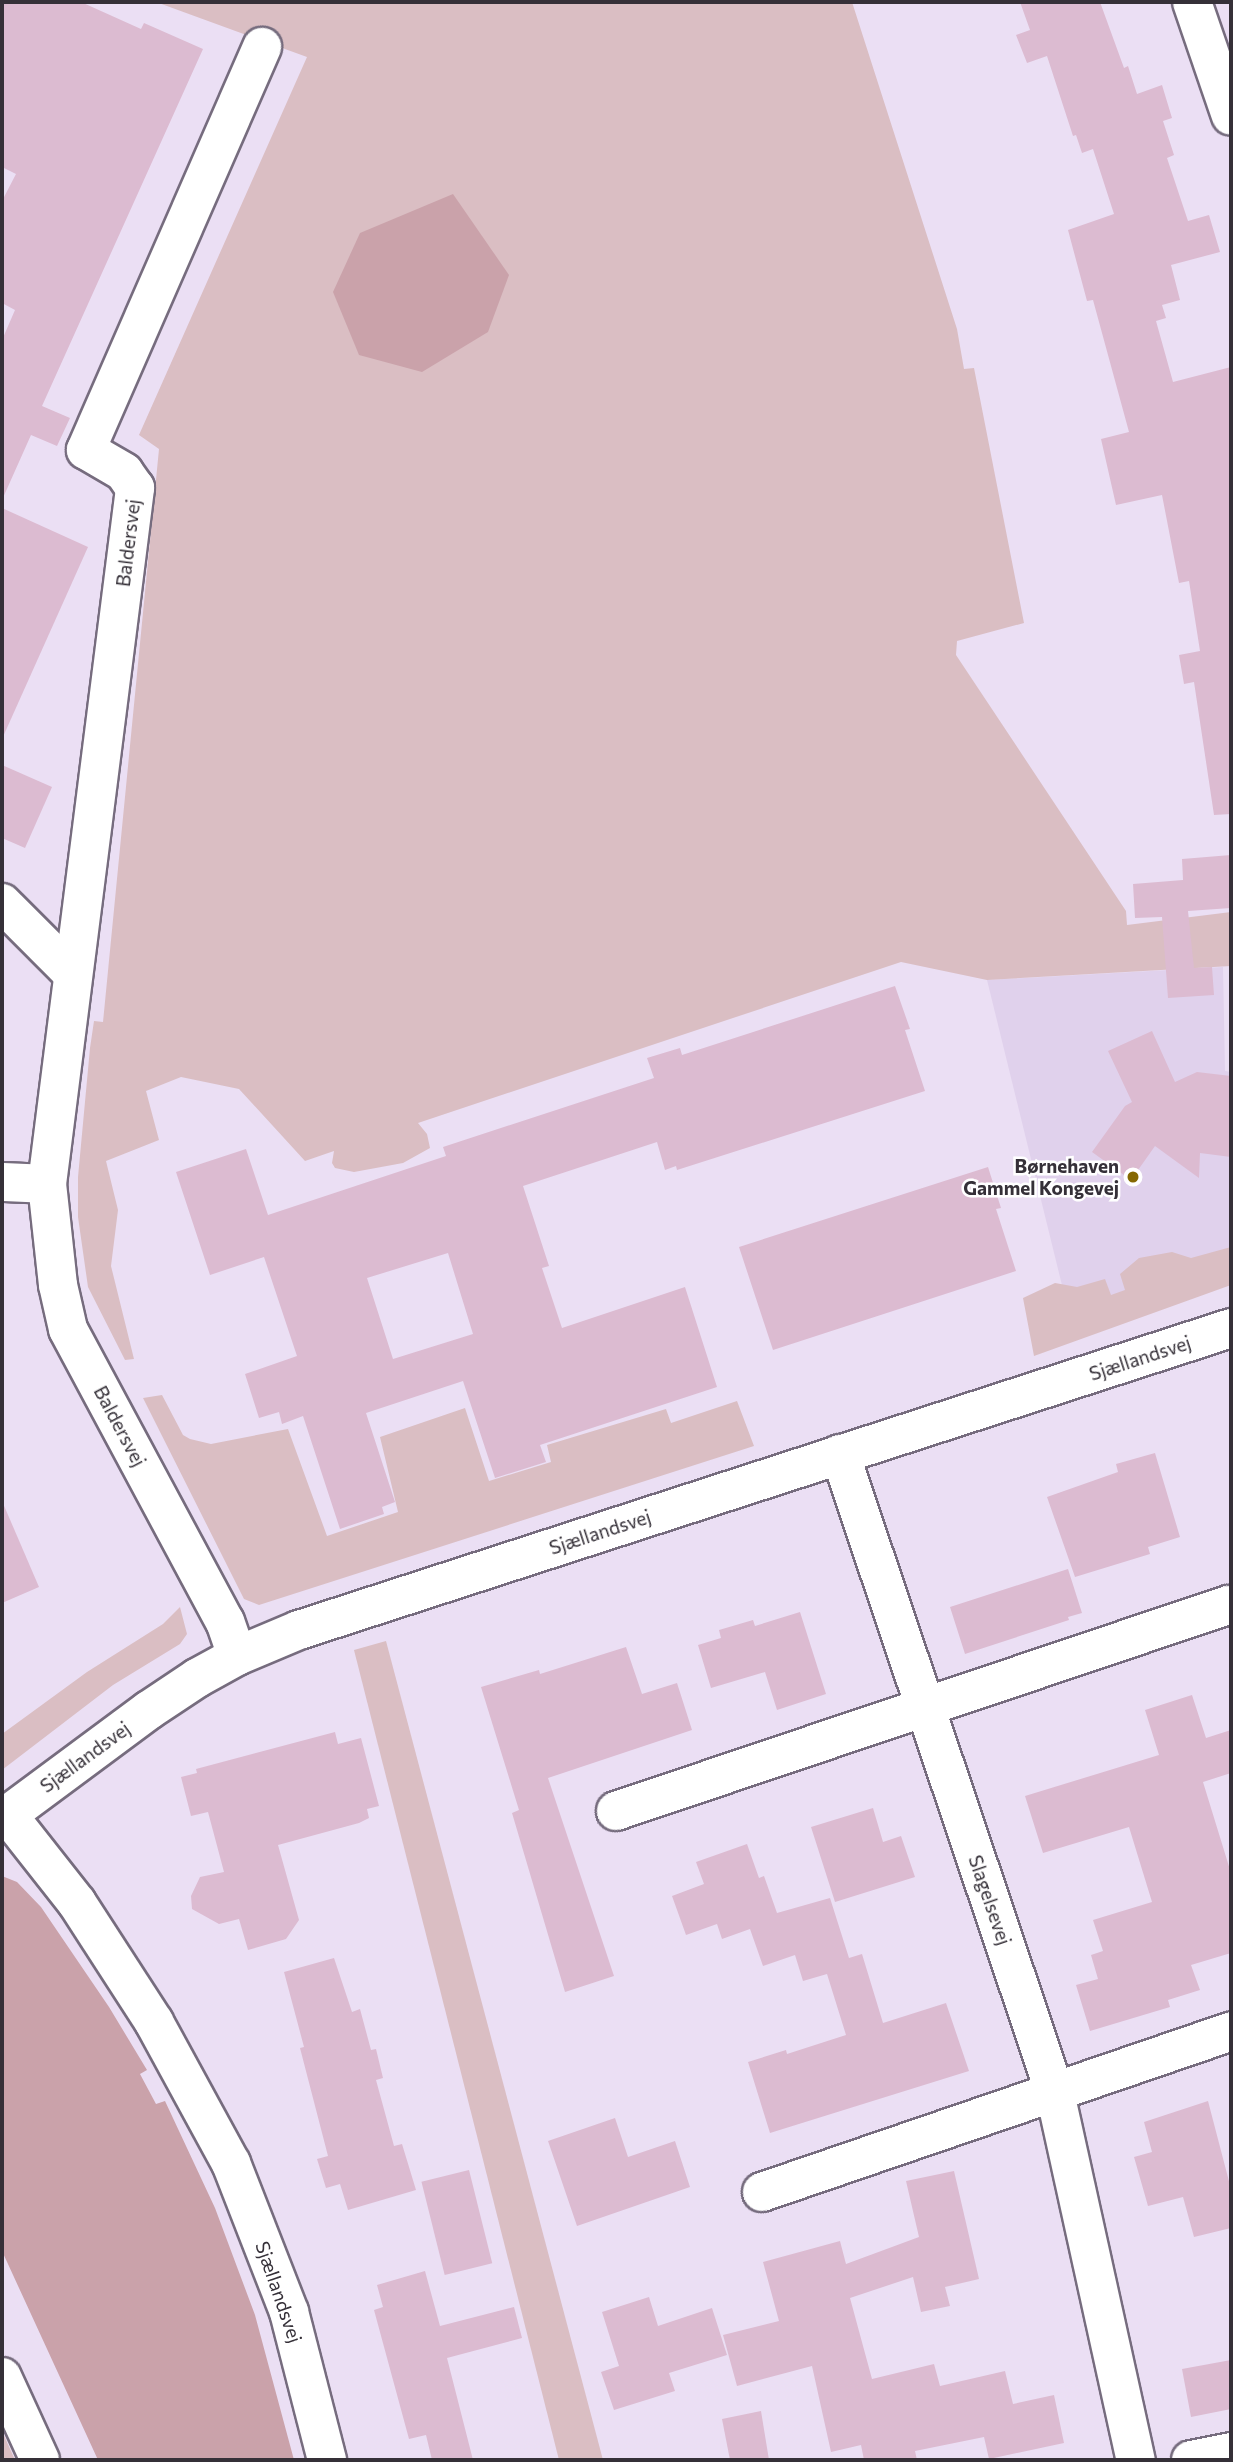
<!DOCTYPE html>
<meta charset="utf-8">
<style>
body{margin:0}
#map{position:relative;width:1233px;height:2462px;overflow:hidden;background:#ebdff4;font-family:Commissioner,sans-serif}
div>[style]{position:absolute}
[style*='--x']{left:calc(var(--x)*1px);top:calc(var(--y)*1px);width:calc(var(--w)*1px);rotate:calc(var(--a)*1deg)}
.built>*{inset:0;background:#e0d1ec}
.green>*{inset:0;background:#dabec3}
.forest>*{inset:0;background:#caa2aa}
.building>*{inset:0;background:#dcbbd1;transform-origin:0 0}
.roads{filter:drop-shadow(2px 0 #766c7e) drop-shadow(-2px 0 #766c7e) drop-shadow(0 2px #766c7e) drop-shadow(0 -2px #766c7e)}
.minor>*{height:38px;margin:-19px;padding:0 19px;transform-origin:19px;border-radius:19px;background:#fff}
.major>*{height:38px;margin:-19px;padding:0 19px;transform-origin:19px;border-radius:19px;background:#fff}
.dots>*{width:19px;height:19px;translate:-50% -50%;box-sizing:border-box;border:4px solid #fff;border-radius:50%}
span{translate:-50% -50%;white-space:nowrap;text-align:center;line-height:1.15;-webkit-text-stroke:5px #fff;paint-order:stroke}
.street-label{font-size:19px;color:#353038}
.poi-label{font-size:19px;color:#353038;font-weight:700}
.right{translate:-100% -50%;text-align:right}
.frame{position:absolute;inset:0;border:4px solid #353038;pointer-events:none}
</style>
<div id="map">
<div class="built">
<div style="clip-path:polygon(1223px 967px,1225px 1071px,1231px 1072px,1231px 1282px,1073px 1330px,987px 980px)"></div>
</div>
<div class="green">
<div style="clip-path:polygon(156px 2px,852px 2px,957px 329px,964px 369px,974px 368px,1024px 623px,957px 641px,956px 655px,1126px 911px,1127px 925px,1231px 912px,1231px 966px,987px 980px,901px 962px,418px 1123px,427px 1134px,430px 1148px,403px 1163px,354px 1172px,335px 1168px,332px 1163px,334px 1151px,305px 1161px,239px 1089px,181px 1077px,146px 1091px,159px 1140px,106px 1161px,118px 1210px,111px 1266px,134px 1359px,125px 1360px,88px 1287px,78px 1217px,78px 1177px,90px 1048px,94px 1021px,103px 1022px,159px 449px,139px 435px,307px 57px)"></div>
<div style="clip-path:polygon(1231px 1247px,1231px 1285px,1034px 1356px,1023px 1298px,1055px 1283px,1077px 1287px,1105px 1279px,1111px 1295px,1125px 1290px,1120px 1274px,1139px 1258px,1172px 1252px,1191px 1258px)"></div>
<div style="clip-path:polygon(162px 1395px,183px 1435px,190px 1439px,211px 1444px,288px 1429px,327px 1536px,398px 1512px,380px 1437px,465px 1408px,489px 1481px,551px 1462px,547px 1445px,666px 1409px,671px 1423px,737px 1401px,754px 1446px,259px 1605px,244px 1599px,143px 1398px)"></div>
<div style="clip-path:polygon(180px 1607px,187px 1634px,180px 1644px,113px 1685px,2px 1770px,2px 1734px,87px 1672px,163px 1624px)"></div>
<div style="clip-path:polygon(386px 1641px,603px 2460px,559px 2460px,354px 1650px)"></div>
<div style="clip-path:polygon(2px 2431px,15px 2460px,2px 2460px)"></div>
</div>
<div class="forest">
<div style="clip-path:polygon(453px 194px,509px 275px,488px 332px,422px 372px,359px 355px,333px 292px,360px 233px)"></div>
<div style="clip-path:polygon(2px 1876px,17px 1882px,41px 1907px,109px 2007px,147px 2070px,140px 2074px,156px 2104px,165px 2101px,215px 2208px,255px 2315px,294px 2460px,98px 2460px,2px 2251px)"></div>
</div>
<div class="building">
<div style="clip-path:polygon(2px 2px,81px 2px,141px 29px,144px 23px,203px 49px,42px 406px,70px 418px,57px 446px,31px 435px,2px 500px,2px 340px,15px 310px,2px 303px,2px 201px,16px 174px,2px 167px)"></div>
<div style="clip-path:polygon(1020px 2px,1100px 2px,1124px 68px,1128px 66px,1137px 94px,1162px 85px,1172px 118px,1163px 121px,1174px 155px,1167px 158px,1188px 221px,1209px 215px,1220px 252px,1171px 265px,1180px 300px,1162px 305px,1166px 318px,1156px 321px,1173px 382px,1231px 367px,1231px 814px,1214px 815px,1194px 682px,1184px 684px,1179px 655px,1200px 651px,1189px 581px,1179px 583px,1162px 495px,1116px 505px,1101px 439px,1129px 432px,1093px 300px,1087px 301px,1068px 230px,1114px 214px,1093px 149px,1082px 153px,1076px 135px,1073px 136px,1047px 56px,1027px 63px,1016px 35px,1030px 30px)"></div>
<div style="clip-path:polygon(2px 508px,88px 547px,2px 739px)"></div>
<div style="clip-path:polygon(2px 765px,52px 787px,25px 848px,2px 838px)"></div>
<div style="clip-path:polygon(1231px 855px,1231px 908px,1188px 911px,1194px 968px,1212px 967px,1214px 995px,1168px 998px,1162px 917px,1135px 918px,1133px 884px,1183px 880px,1182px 859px)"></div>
<div style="clip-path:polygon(evenodd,895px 986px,910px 1029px,905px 1030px,925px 1091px,677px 1170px,676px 1166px,665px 1170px,657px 1142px,523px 1186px,549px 1266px,542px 1268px,562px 1328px,685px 1287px,717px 1387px,540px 1445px,546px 1462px,495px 1478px,463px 1381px,366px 1413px,395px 1502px,382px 1507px,384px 1514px,340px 1529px,303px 1416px,282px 1424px,279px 1412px,259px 1418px,245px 1374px,297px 1356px,264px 1257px,210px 1275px,176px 1172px,246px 1149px,268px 1215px,446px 1156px,443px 1147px,654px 1078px,647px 1058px,680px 1048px,682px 1055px,895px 986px,448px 1253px,473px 1334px,393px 1359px,367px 1278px,448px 1253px)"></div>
<div style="clip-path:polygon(1152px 1031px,1175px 1082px,1197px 1072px,1231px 1076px,1231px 1157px,1200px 1153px,1199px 1178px,1155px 1146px,1131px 1180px,1092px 1152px,1125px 1106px,1132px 1102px,1108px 1051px)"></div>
<div style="clip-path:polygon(988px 1167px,1001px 1208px,996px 1209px,1016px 1271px,773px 1350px,739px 1247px)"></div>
<div style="clip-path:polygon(1155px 1453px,1180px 1537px,1148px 1547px,1150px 1554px,1075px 1577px,1047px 1497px,1118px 1472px,1116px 1464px)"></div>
<div style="clip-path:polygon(2px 1501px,39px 1587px,2px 1603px)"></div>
<div style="clip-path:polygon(1068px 1569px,1082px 1613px,1068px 1617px,1069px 1620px,965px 1654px,950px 1607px)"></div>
<div style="clip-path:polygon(800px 1612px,826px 1694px,777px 1710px,765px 1672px,711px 1688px,698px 1645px,721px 1638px,719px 1630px,753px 1620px,755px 1626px)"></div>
<div style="clip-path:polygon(626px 1647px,642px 1694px,677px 1683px,692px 1730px,548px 1778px,614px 1976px,565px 1992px,512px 1813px,519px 1810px,481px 1687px,539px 1670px,540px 1674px)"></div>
<div style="clip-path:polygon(1192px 1695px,1206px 1738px,1231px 1730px,1231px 1773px,1203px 1782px,1231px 1873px,1231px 1953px,1191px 1965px,1200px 1990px,1168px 2000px,1170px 2007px,1090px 2031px,1076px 1985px,1098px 1979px,1091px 1955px,1103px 1951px,1093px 1920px,1152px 1902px,1129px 1827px,1043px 1853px,1025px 1796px,1159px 1755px,1145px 1710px)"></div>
<div style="clip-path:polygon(335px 1732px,338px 1744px,361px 1738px,379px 1806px,367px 1809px,369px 1818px,359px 1823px,278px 1845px,299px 1920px,286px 1939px,248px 1950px,239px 1919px,219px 1924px,192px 1909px,191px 1896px,200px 1877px,224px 1872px,208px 1812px,191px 1816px,181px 1777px,197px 1773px,196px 1769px)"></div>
<div style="clip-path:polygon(873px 1808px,883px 1842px,901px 1836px,915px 1877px,835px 1902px,811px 1827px)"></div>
<div style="clip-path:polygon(747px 1844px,759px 1878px,764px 1876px,777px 1913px,830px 1898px,849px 1958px,862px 1954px,883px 2023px,946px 2003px,969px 2071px,770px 2133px,748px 2062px,786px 2050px,787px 2054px,846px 2035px,827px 1974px,803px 1981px,795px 1955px,763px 1966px,750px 1929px,722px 1939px,717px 1924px,686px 1935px,672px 1896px,704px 1884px,696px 1862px)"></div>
<div style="clip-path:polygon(334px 1958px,352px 2012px,360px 2009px,371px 2050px,376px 2049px,383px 2078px,376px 2080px,394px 2146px,402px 2144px,416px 2190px,348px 2210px,340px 2184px,326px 2188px,317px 2159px,328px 2156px,300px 2048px,304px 2047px,284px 1972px)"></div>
<div style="clip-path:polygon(1208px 2101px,1231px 2189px,1231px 2228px,1194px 2237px,1183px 2197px,1148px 2206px,1134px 2157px,1152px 2152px,1144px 2122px)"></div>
<div style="clip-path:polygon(615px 2118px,628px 2157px,675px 2141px,690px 2187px,577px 2226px,548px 2141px)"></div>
<div style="left:469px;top:2170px;width:96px;height:49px;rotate:76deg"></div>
<div style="clip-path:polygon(954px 2171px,979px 2279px,945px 2287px,950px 2306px,921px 2312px,913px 2277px,850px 2298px,872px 2379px,934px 2364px,940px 2386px,1005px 2371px,1013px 2404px,1054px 2395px,1064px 2443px,989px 2459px,984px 2437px,915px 2451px,917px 2460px,864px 2460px,861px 2445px,831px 2452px,812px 2366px,737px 2386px,723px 2335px,779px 2321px,763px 2262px,840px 2241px,846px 2264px,919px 2237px,906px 2181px)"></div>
<div style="clip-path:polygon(425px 2271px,440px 2326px,514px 2307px,522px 2338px,447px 2358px,473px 2460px,432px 2460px,426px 2435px,409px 2439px,374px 2310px,383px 2307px,377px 2285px)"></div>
<div style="clip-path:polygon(649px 2297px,658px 2326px,712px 2308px,727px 2355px,669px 2373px,675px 2391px,614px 2410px,601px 2372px,619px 2366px,602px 2312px)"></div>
<div style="clip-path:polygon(1231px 2360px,1231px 2409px,1191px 2417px,1182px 2369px)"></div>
<div style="clip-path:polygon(761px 2411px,769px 2460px,730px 2460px,722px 2419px)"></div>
</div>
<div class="roads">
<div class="minor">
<div style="--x:1192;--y:2;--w:120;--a:71.1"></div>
<div style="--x:2;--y:903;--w:98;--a:45"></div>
<div style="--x:2;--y:1182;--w:45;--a:2.5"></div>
<div style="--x:840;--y:1454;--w:674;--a:71.4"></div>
<div style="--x:1055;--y:2093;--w:376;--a:77.6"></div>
<div style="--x:237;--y:1656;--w:36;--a:-109"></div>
<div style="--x:225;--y:1622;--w:332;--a:-118.2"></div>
<div style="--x:68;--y:1329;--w:45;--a:-102.8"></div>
<div style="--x:58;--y:1285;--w:102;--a:-96.2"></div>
<div style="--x:47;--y:1184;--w:702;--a:-82.79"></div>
<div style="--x:135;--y:488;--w:19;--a:-125"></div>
<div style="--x:124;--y:472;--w:44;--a:-149.9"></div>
<div style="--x:86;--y:450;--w:440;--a:-66.4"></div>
<div style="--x:616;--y:1811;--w:646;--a:-18.6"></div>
<div style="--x:7;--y:1814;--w:113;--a:51.8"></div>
<div style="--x:77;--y:1903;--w:142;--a:57.1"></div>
<div style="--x:154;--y:2022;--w:161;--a:61.4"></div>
<div style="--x:231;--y:2163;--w:160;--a:68.7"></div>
<div style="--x:289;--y:2312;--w:153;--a:75.6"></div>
<div style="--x:2;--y:1819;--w:183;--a:-36.6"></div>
<div style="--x:149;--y:1710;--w:58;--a:-33.7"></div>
<div style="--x:197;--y:1678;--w:46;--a:-28.8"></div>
<div style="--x:237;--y:1656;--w:67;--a:-22.8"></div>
<div style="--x:299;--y:1630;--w:980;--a:-17.95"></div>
<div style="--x:762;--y:2192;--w:496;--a:-18.9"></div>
<div style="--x:1191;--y:2460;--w:41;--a:-11.3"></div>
</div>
<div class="major">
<div style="--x:2;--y:2377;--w:91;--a:65.4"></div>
</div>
</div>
<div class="dots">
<div style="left:1133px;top:1177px;background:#856802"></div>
</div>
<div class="street-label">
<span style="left:128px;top:543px;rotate:-83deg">Baldersvej</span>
<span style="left:1140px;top:1358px;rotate:-18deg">Sjællandsvej</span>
<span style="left:120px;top:1426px;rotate:62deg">Baldersvej</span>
<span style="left:600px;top:1532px;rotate:-18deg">Sjællandsvej</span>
<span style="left:85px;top:1757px;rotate:-36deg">Sjællandsvej</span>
<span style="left:990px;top:1900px;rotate:71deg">Slagelsevej</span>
<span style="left:279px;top:2292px;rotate:71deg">Sjællandsvej</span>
</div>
<div class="poi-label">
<span class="right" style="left:1119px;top:1177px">Børnehaven<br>Gammel Kongevej</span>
</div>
<div class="frame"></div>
</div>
